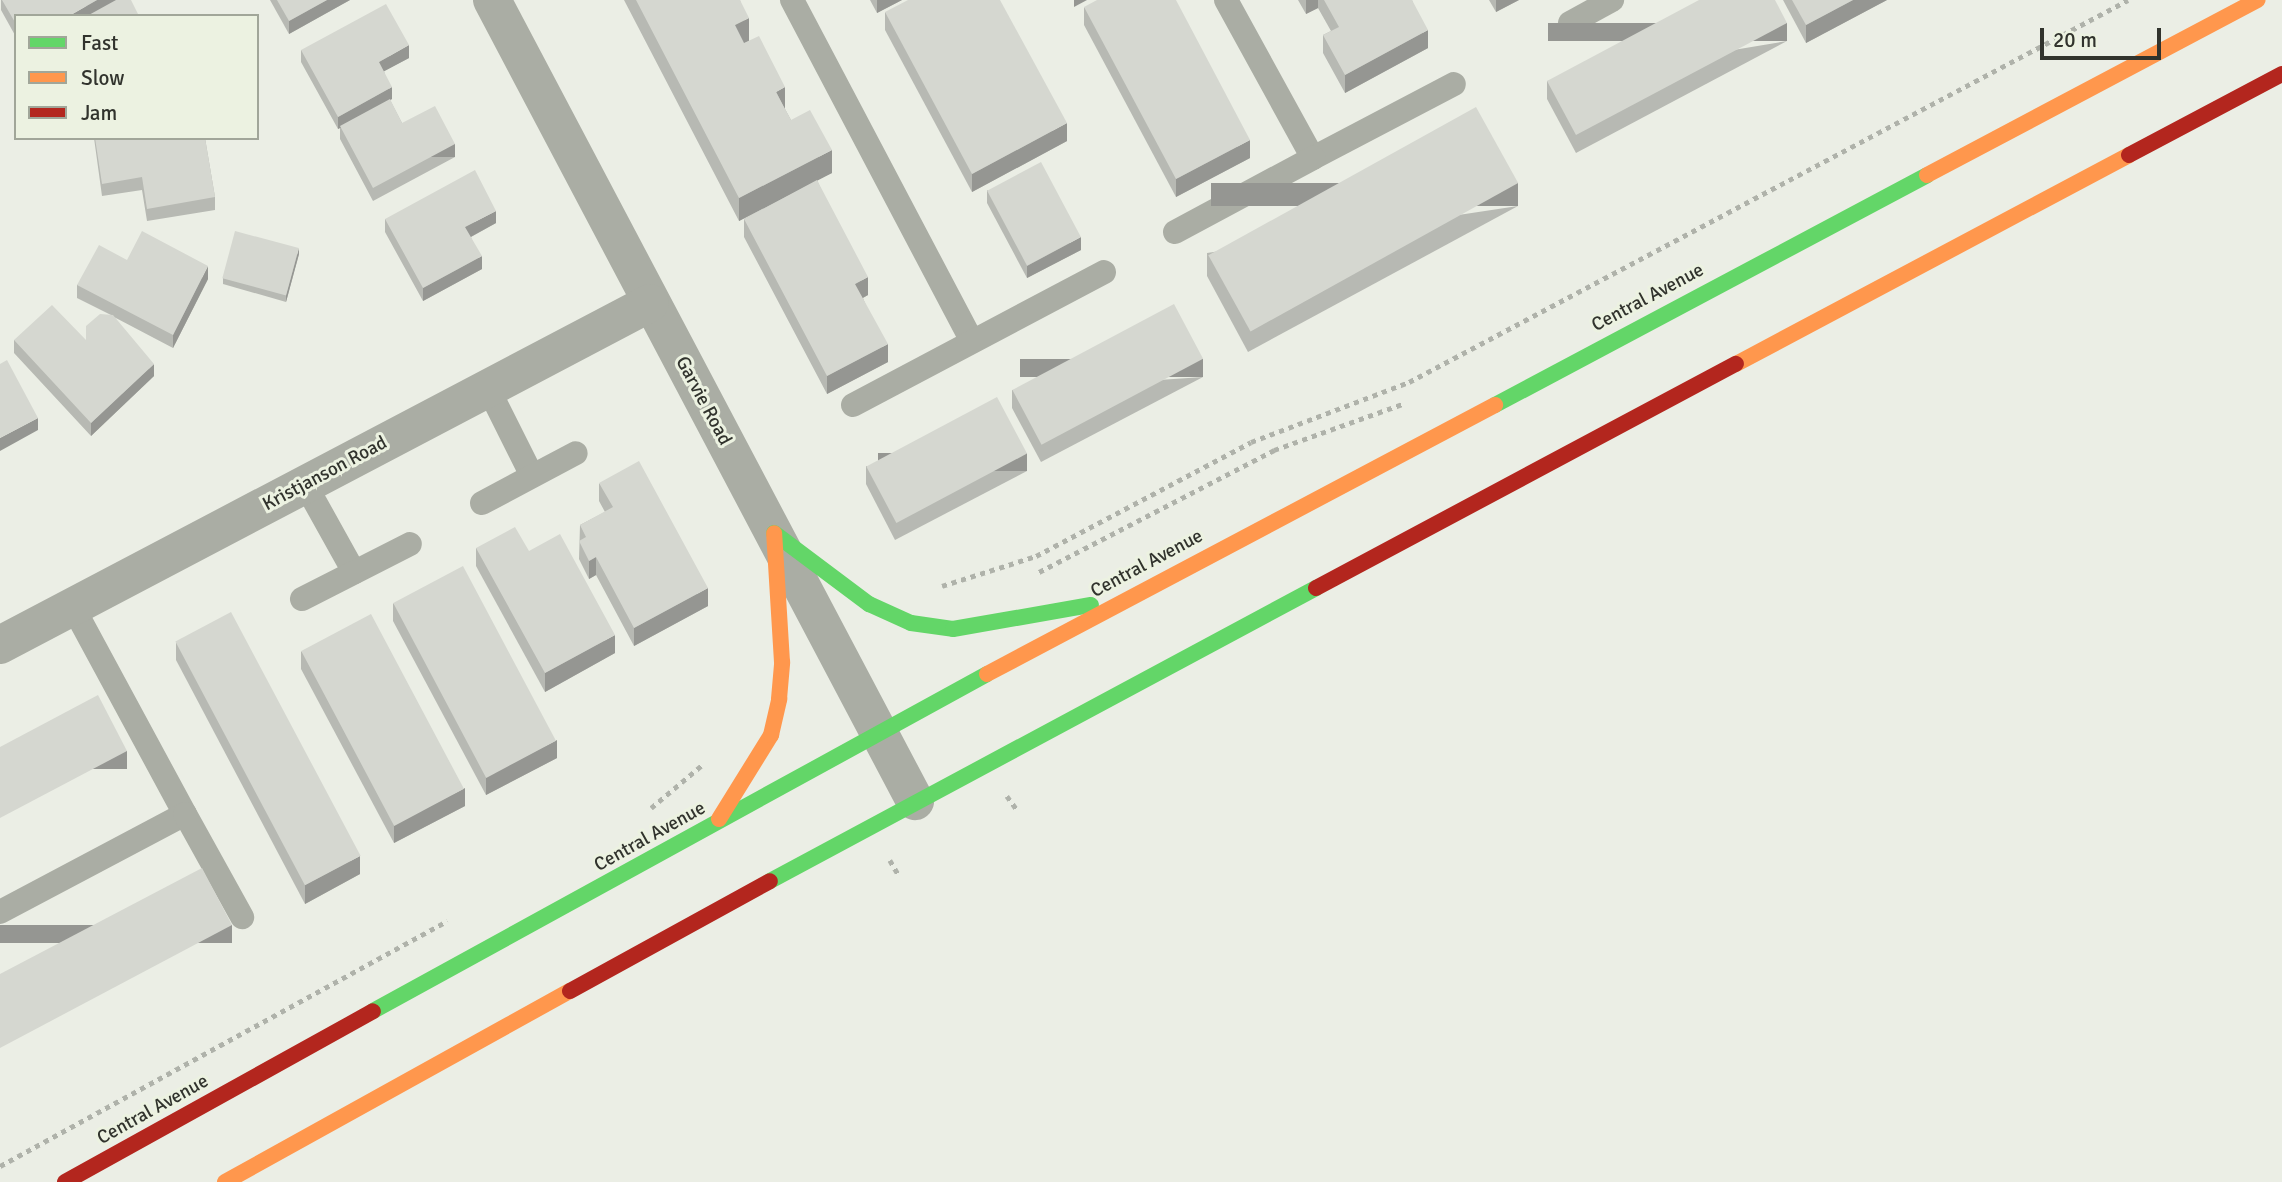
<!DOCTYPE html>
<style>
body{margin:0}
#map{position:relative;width:2282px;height:1182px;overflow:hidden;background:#ebeee5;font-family:Signika,sans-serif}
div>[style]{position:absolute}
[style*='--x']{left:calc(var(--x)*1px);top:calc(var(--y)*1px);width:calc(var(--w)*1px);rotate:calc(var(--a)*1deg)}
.path>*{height:4.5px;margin-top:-2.25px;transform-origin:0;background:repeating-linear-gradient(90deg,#afb2aa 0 5px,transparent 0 10px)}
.lane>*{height:24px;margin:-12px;padding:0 12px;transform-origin:12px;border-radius:12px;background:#aaada4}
.street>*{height:38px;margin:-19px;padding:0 19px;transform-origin:19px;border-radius:19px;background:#aaada4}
.fast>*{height:16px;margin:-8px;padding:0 8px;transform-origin:8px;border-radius:8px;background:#63d668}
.slow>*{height:16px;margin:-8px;padding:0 8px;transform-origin:8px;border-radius:8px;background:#ff974d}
.jam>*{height:16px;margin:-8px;padding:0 8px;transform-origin:8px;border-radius:8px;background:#b3261e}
.wall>*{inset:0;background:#b7b9b3}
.shaded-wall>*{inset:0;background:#959692;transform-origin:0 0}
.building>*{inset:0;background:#d5d7d0;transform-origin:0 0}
span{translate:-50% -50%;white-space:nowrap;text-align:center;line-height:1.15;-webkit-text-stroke:6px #ecf2e1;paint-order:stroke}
.street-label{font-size:19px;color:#31332d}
.legend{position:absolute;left:14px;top:14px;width:245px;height:126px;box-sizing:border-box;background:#ecf2e1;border:2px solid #a1a699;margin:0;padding:9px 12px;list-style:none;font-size:21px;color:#31332d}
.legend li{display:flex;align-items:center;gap:14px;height:35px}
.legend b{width:35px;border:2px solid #a1a699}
.scale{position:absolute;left:2040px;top:28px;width:121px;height:32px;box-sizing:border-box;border:4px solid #31332d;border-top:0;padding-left:9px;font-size:21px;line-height:24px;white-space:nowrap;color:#31332d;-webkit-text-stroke:5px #ecf2e1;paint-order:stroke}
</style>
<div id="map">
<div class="path">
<div style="--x:1039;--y:572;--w:265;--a:-27.4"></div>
<div style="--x:1274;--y:450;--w:139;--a:-19.7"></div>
<div style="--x:942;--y:586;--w:99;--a:-17.7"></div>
<div style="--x:1036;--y:556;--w:243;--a:-27.9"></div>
<div style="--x:1251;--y:442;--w:169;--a:-20.8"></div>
<div style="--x:1409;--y:382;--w:814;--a:-27.98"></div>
<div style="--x:1007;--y:796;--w:17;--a:54"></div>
<div style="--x:651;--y:808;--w:68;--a:-40.2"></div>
<div style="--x:890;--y:860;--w:16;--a:60"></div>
<div style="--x:0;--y:1166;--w:510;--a:-28.73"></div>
</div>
<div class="lane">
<div style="--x:792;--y:0;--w:386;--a:62.2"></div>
<div style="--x:1226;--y:0;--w:180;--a:61.2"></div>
<div style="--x:1313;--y:158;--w:159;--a:-27.7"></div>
<div style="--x:1570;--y:23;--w:48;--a:-28.7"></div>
<div style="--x:1175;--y:232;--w:157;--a:-28.2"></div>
<div style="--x:488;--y:388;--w:98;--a:63.4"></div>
<div style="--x:853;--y:405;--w:284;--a:-27.9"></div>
<div style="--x:305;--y:484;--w:101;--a:60.9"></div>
<div style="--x:482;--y:503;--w:106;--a:-28"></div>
<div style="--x:302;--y:599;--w:121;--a:-27"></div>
<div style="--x:73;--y:607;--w:235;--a:61.6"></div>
<div style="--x:0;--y:912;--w:209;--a:-27.9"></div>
<div style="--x:185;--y:814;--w:118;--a:61"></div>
</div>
<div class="street">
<div style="--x:492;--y:0;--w:906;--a:62.16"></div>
<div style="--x:0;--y:645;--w:734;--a:-27.75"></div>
</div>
<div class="fast">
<div style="--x:1495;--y:405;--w:489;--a:-28"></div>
<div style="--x:774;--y:533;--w:119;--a:36.8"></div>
<div style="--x:869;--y:604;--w:46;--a:24.3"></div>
<div style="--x:911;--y:623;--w:42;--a:8.1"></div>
<div style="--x:953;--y:629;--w:140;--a:-9.9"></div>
<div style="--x:770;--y:881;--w:620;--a:-28.22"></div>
<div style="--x:373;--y:1011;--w:700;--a:-28.76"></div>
</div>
<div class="slow">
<div style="--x:1927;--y:175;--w:374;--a:-27.9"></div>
<div style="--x:1736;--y:364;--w:445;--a:-28"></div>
<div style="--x:987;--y:674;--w:575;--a:-27.9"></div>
<div style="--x:719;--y:819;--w:99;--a:-58.2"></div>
<div style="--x:771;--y:735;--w:37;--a:-77"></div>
<div style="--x:779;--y:699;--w:37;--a:-85"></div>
<div style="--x:782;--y:662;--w:129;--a:-93.5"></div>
<div style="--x:225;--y:1182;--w:394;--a:-29"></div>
</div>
<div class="jam">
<div style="--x:2129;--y:155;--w:173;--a:-27.9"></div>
<div style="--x:1316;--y:588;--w:476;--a:-28.1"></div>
<div style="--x:570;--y:991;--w:228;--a:-28.8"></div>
<div style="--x:65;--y:1182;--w:352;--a:-29"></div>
</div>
<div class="wall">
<div style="clip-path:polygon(1px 0,131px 0,16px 16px,16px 37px,1px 10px)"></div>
<div style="clip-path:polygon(270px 0,350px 0,289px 34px)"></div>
<div style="clip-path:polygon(624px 0,740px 0,749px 41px,785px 109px,791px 120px,832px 173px,817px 180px,868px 295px,863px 298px,888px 362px,827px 394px,744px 237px,744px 219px,790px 195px,739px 221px)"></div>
<div style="clip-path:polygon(870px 0,902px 0,877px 13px)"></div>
<div style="clip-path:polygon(1298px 0,1412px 0,1428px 48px,1345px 93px,1323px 53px,1323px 35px,1331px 31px,1318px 8px,1306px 14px)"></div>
<div style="clip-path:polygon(1489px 0,1519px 0,1496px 12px)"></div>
<div style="clip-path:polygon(1783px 0,1887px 0,1806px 43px)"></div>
<div style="clip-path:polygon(1084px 7px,1250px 158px,1176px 197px,1084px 25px)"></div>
<div style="clip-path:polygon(885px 12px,1067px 141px,972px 192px,885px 30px)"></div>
<div style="clip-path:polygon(1787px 41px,1576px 153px,1547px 99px,1547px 81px)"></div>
<div style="clip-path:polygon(301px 50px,409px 58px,384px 71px,392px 99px,390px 100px,402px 123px,455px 157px,373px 201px,340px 139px,340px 128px,338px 129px,301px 62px)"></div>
<div style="clip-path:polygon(94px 138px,205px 138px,215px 197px,215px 210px,147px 221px,142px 190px,102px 196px)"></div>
<div style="clip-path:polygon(987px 190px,1081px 250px,1027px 278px,987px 203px)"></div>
<div style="clip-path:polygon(1518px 206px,1248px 352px,1207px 276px,1207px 253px)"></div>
<div style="clip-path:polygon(385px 219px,496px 223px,471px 237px,482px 269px,423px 301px,385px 232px)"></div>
<div style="clip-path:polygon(299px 254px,286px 302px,223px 284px,223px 278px)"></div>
<div style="clip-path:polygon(127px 260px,208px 279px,173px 348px,114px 317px,154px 376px,91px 436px,14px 353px,14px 340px,86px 340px,111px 315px,77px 298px,77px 285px)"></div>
<div style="clip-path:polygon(1203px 377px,1041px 462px,1012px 408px,1012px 390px)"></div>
<div style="clip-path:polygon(866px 466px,1027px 471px,895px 540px,866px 484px)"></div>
<div style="clip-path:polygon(599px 483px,708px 606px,634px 646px,596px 575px,589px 579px,579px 559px,580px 525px,605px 512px,599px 501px)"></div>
<div style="clip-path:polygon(476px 548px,529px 551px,615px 653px,545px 692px,476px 566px)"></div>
<div style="clip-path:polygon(393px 603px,557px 758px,486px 795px,393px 621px)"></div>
<div style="clip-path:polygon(176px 642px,360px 874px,305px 904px,176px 660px)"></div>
<div style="clip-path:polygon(301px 651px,465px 806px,394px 843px,301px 669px)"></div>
</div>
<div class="shaded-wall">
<div style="clip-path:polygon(97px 0,118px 0,92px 16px,69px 16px)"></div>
<div style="clip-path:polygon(327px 0,350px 0,289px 34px,289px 21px)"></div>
<div style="clip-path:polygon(877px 0,902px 0,877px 13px)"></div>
<div style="clip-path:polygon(1074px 0,1087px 0,1074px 7px)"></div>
<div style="clip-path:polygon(1306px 0,1318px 0,1318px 8px,1306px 14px)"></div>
<div style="clip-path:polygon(1496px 0,1519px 0,1496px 12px)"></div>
<div style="clip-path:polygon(1853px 0,1887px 0,1806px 43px,1806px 25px)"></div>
<div style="clip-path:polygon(749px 18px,749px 41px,735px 48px,735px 25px)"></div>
<div style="left:1787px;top:23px;width:18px;height:239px;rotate:90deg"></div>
<div style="clip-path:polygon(1428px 30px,1428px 48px,1345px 93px,1345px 75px)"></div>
<div style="clip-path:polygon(409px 45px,409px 58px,379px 74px,379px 62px)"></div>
<div style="clip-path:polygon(392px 87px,392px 99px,340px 128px,340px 126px,340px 128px,338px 129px,338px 117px)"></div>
<div style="clip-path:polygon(785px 87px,785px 110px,776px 92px)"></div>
<div style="clip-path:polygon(1067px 123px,1067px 141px,972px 192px,972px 174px)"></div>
<div style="clip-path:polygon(1250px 140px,1250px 158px,1176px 197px,1176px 179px)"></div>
<div style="left:455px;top:144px;width:13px;height:93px;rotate:90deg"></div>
<div style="clip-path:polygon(832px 150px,832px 173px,739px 221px,739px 198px)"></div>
<div style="left:1518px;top:183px;width:23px;height:307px;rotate:90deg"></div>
<div style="clip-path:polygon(496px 211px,496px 223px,465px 240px,465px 227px)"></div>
<div style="clip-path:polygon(1081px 237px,1081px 250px,1027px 278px,1027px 266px)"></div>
<div style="clip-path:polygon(299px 248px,299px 254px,286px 302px,286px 295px)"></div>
<div style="clip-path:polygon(482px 256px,482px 269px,423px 301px,423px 288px)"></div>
<div style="clip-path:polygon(208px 266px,208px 279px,173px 348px,173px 335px)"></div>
<div style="clip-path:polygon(868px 277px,868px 295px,855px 302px,855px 284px)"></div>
<div style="clip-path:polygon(888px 344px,888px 362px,827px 394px,827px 376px)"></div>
<div style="left:1203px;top:359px;width:18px;height:183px;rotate:90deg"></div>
<div style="clip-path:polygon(154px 364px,154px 376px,91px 436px,91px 423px)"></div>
<div style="clip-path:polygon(38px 418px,38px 430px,0 451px,0 438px)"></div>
<div style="left:1027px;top:453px;width:18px;height:149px;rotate:90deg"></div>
<div style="clip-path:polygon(596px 557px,596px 575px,589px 579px,589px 561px)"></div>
<div style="clip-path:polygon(708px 588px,708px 606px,634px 646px,634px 628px)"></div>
<div style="clip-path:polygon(615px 635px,615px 653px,545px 692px,545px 673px)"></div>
<div style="clip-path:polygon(557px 740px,557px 758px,486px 795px,486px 777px)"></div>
<div style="left:127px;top:751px;width:18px;height:144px;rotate:90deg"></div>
<div style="clip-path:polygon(465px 788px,465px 806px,394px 843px,394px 825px)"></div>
<div style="clip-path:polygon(360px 856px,360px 874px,305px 904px,305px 885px)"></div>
<div style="left:232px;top:925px;width:18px;height:263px;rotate:90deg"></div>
</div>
<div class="building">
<div style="clip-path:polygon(2px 0,97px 0,69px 16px,16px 16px,16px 24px)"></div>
<div style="clip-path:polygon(116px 0,131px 0,139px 16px,87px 16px)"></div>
<div style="clip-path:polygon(277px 0,327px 0,289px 21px)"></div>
<div style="clip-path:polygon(636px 0,740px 0,749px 18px,735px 25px,744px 43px,759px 36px,785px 87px,776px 92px,791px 120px,810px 110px,832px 150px,739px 198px)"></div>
<div style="clip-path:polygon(908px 0,1000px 0,1067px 123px,972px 174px,885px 12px)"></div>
<div style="clip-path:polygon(1097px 0,1176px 0,1250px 140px,1176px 179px,1084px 7px)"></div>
<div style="clip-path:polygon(1324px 0,1412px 0,1428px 30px,1345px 75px,1323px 35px,1339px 27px)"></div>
<div style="clip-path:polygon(1699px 0,1775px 0,1787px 23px,1576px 135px,1547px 81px)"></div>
<div style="clip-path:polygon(1792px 0,1853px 0,1806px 25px)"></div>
<div style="clip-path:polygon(386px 4px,409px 45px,379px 62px,392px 87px,338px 117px,301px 50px)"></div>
<div style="clip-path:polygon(390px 99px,402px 123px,435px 106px,455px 144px,373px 188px,340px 126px)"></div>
<div style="left:1476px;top:107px;width:87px;height:306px;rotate:61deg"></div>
<div style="clip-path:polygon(95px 138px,205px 138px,215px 197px,147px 209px,142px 177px,102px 184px)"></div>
<div style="left:1041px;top:162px;width:85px;height:61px;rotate:62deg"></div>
<div style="clip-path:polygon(475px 170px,496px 211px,465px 227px,482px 256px,423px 288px,385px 219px)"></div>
<div style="clip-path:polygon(817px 180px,868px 277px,855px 284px,888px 344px,827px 376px,744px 219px)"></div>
<div style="clip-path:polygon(142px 231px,208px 266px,173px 335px,77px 285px,99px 245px,127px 260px)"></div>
<div style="left:235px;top:231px;width:66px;height:49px;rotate:15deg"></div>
<div style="left:1174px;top:304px;width:62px;height:183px;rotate:62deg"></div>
<div style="clip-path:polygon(52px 305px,86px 340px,86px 326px,100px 314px,113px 315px,154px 364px,91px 423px,14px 340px)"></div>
<div style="clip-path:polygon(7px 360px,38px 418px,0 438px,0 364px)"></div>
<div style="left:997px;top:397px;width:64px;height:148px;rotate:62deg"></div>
<div style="clip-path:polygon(639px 461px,708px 588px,634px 628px,596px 557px,589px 561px,579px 541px,586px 537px,580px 525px,613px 507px,599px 483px)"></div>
<div style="clip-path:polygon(515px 527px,529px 551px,560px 534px,615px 635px,545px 673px,476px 548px)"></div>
<div style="left:463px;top:566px;width:198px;height:79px;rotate:62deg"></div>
<div style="left:231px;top:612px;width:276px;height:63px;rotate:62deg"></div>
<div style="left:371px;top:614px;width:198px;height:79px;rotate:62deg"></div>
<div style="clip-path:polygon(98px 695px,127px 751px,0 818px,0 747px)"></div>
<div style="clip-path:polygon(202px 868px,232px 925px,0 1048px,0 974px)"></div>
</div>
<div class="street-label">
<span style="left:1648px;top:298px;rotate:-28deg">Central Avenue</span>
<span style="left:703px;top:401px;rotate:62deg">Garvie Road</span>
<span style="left:325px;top:474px;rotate:-28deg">Kristjanson Road</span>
<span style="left:1147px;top:564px;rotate:-28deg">Central Avenue</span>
<span style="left:650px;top:837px;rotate:-29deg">Central Avenue</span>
<span style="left:153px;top:1110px;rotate:-29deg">Central Avenue</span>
</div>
<ul class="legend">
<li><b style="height:9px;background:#63d668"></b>Fast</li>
<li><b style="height:9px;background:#ff974d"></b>Slow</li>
<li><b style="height:9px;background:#b3261e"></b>Jam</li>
</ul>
<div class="scale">20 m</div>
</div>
